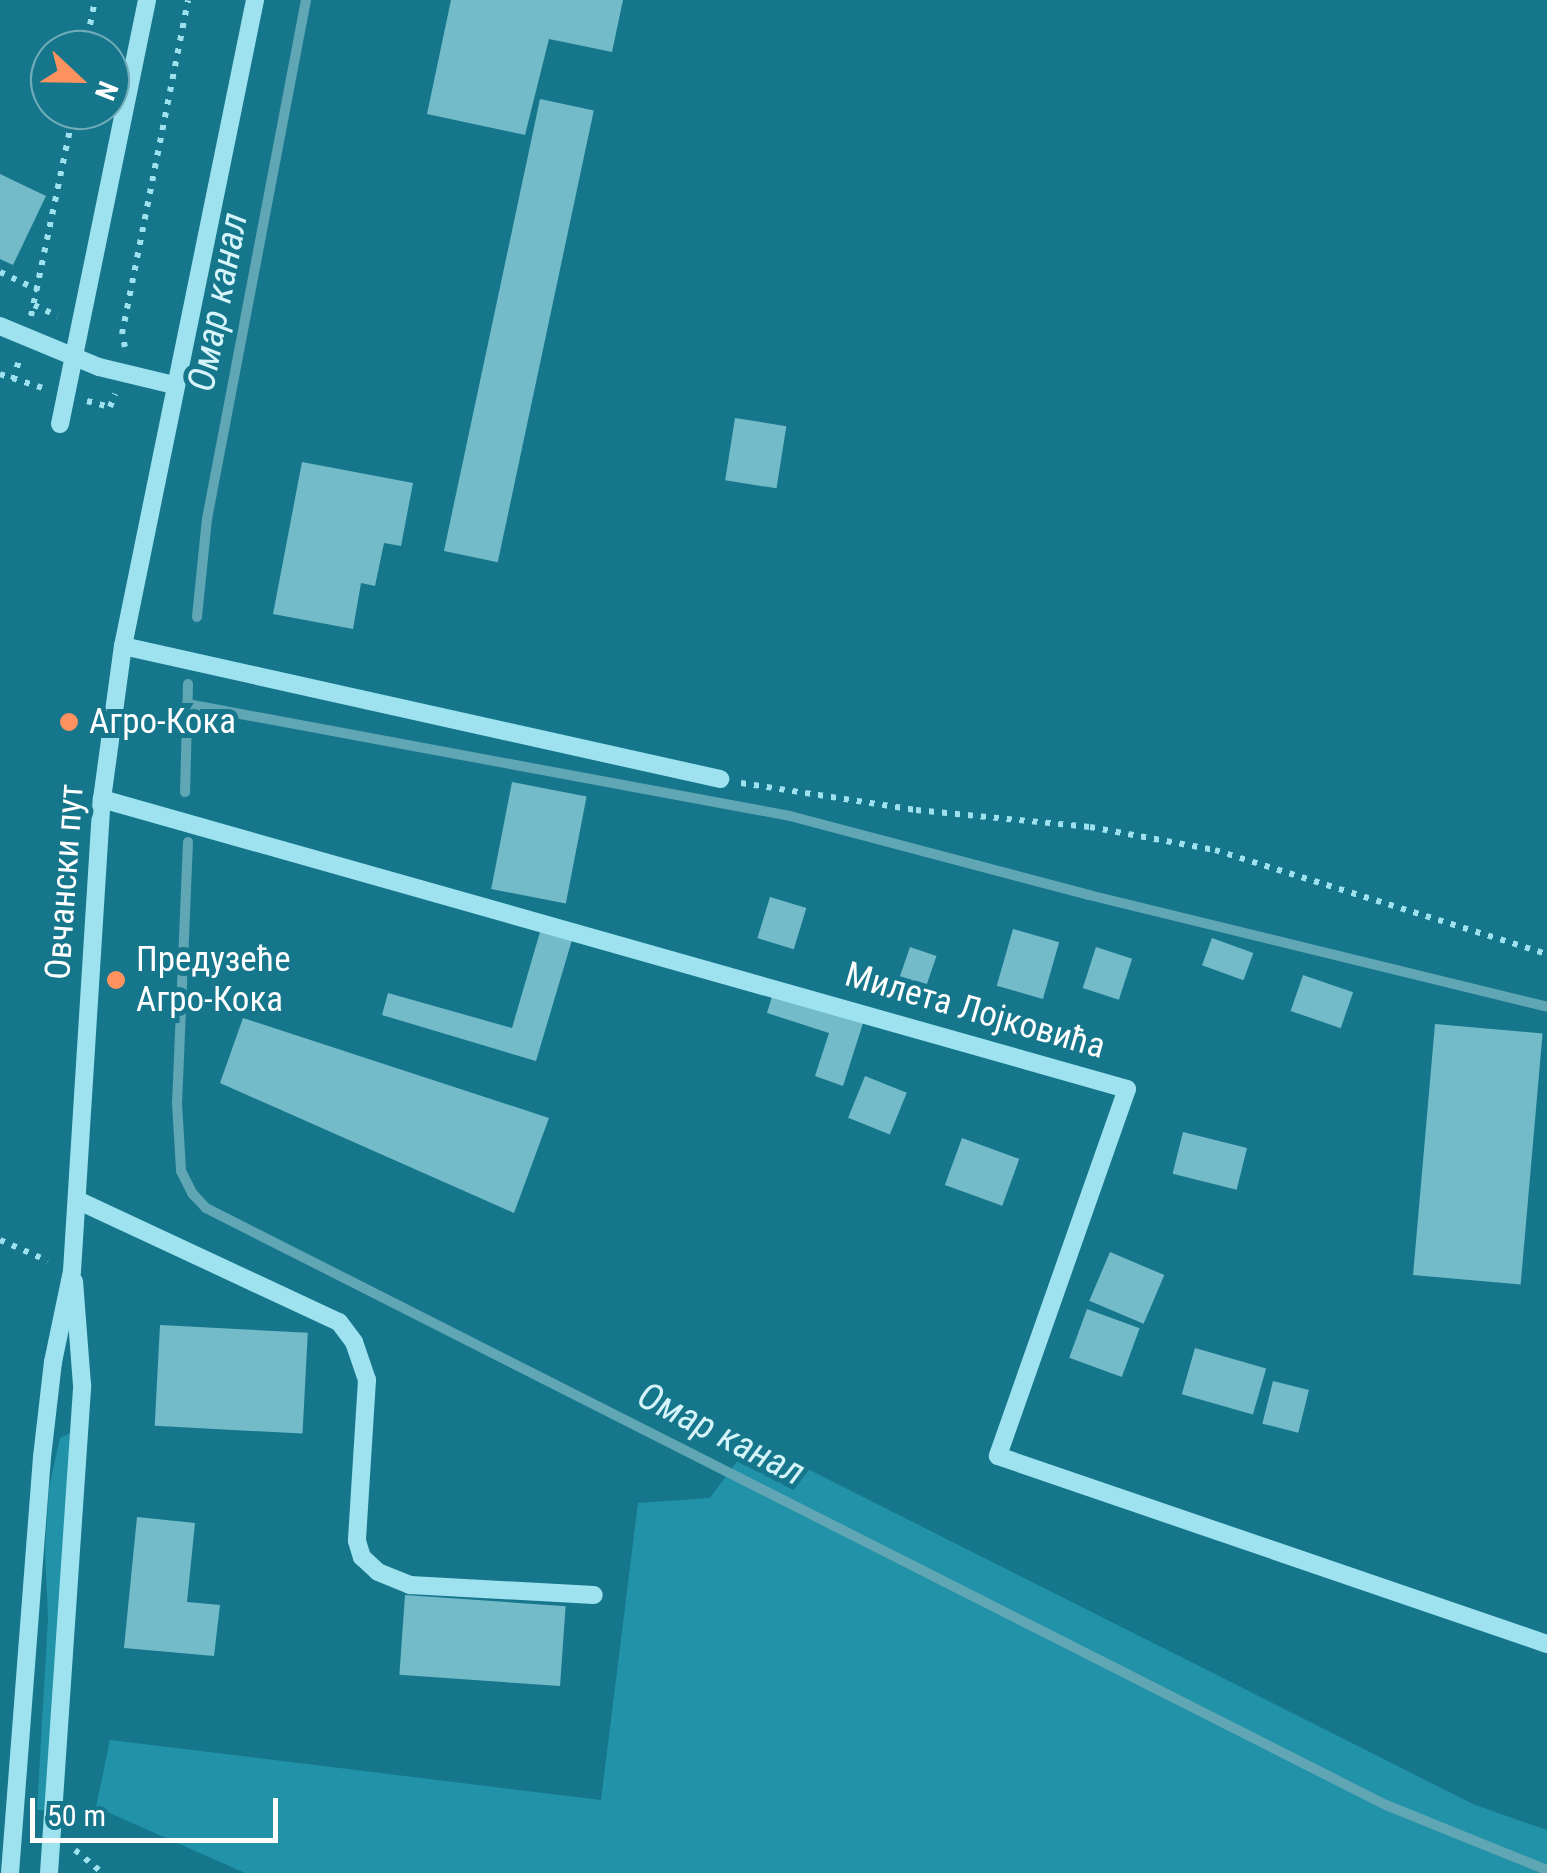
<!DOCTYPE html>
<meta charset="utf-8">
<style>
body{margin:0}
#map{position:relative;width:1547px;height:1873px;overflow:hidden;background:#16778c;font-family:"Roboto Condensed",sans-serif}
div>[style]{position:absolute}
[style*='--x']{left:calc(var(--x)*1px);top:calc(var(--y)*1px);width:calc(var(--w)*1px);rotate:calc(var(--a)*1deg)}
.green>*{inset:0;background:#2192a8}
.stream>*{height:10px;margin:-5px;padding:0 5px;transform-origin:5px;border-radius:5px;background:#61a6b4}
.building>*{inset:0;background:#73bbc9;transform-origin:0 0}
.path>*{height:6px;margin-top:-3px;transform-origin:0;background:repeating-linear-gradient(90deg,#9fe2ef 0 5px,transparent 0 13px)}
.minor>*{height:18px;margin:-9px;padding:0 9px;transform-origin:9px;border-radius:9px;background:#9fe2ef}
.dots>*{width:28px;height:28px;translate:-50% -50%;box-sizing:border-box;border:5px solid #16778c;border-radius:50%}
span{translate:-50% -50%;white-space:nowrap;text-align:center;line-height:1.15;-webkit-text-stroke:10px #16778c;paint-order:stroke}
.poi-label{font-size:35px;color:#fff}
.left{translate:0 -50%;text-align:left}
.street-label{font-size:35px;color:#fff}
.water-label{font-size:38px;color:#d5f5fa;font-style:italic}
.north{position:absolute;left:30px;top:30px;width:100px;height:100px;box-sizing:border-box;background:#16778c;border:2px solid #73adba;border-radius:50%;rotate:112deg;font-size:28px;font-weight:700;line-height:40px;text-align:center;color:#fff}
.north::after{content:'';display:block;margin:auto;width:35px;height:45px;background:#ff925e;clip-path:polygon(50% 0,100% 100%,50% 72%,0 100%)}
.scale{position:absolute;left:30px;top:1798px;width:248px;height:45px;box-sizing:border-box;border:5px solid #fff;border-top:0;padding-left:12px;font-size:30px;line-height:35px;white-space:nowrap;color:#fff;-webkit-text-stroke:8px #16778c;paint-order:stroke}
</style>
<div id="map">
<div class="green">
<div style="clip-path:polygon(72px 1432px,46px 1810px,37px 1810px,48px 1618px,45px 1550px,49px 1488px,60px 1438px)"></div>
<div style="clip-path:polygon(752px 1441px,1475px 1805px,1547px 1830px,1547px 1873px,245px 1873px,96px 1807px,110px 1740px,601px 1800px,638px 1503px,710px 1498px)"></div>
</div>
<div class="stream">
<div style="--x:197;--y:617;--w:99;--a:-84.2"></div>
<div style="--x:207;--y:519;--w:528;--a:-79.2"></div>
<div style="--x:187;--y:704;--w:613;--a:10.52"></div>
<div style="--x:790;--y:816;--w:309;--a:14.8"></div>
<div style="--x:1089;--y:895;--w:471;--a:13.7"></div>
<div style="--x:185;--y:792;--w:108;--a:-88.4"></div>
<div style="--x:188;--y:842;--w:261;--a:92.4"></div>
<div style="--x:177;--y:1103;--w:68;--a:86.6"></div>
<div style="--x:181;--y:1171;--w:25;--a:63"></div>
<div style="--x:192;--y:1193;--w:21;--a:47"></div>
<div style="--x:206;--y:1208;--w:1322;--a:26.84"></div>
<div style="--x:1386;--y:1805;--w:174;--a:22"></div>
</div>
<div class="building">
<div style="clip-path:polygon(451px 0,623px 0,612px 52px,549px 39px,525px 135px,427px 114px)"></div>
<div style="left:540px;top:99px;width:55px;height:462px;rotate:12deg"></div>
<div style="clip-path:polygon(0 174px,46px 196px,13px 265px,0 259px)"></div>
<div style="left:735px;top:418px;width:52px;height:63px;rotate:9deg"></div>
<div style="clip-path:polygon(302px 462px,413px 483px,401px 546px,384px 543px,375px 586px,361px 583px,353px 629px,273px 614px)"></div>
<div style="left:512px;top:782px;width:76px;height:109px;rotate:11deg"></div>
<div style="left:770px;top:897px;width:38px;height:43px;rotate:17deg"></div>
<div style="left:1013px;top:929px;width:48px;height:59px;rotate:16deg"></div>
<div style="clip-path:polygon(540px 932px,572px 940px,536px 1061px,382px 1015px,388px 993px,512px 1028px)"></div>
<div style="left:1212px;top:938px;width:44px;height:29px;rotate:20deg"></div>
<div style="left:910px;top:947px;width:28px;height:31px;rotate:19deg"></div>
<div style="left:1096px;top:947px;width:38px;height:43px;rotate:18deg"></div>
<div style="left:1303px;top:975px;width:53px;height:38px;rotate:19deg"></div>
<div style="clip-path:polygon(774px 990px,864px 1020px,843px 1086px,815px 1076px,829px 1033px,767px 1013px)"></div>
<div style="clip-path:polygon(243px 1018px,549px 1118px,514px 1213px,220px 1083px)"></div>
<div style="left:1435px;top:1024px;width:108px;height:252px;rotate:5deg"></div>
<div style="left:865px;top:1076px;width:45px;height:45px;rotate:22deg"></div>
<div style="left:1183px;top:1132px;width:66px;height:43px;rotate:14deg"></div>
<div style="left:962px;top:1138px;width:61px;height:50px;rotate:20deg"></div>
<div style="left:1110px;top:1252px;width:59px;height:53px;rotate:23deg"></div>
<div style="left:1087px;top:1309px;width:56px;height:52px;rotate:20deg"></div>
<div style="left:160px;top:1325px;width:148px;height:101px;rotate:3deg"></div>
<div style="left:1195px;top:1348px;width:74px;height:48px;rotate:16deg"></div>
<div style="left:1273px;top:1381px;width:37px;height:44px;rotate:14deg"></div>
<div style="clip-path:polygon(137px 1517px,195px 1523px,187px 1602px,220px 1605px,214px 1656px,124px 1648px)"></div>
<div style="left:405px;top:1595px;width:161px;height:80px;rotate:4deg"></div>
</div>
<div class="path">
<div style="--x:85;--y:50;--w:51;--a:-78.7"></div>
<div style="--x:0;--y:272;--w:42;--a:25.3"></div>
<div style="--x:34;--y:305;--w:26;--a:25"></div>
<div style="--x:31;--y:316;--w:210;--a:-78.2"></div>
<div style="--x:125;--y:347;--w:13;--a:-103"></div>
<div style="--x:122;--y:334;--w:340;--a:-78.8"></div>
<div style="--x:0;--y:374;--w:48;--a:18.1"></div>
<div style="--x:13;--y:380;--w:24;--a:-73"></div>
<div style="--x:87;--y:401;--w:24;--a:15"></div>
<div style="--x:110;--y:407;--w:14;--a:-69"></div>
<div style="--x:741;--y:783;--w:177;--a:8.8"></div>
<div style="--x:916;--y:810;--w:175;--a:5.6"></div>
<div style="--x:1090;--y:827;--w:127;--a:10.4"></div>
<div style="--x:1215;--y:850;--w:348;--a:17.4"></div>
<div style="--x:0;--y:1240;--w:52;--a:23.6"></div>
<div style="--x:75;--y:1850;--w:35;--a:40"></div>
</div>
<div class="minor">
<div style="--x:0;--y:326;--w:107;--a:22.5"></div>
<div style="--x:99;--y:367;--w:77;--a:13.5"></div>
<div style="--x:60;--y:424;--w:433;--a:-78.4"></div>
<div style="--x:123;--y:646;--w:612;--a:12.56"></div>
<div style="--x:102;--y:799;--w:1065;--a:15.8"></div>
<div style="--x:1127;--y:1089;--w:389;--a:109.4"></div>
<div style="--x:998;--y:1456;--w:580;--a:18.9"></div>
<div style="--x:77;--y:1200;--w:289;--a:25"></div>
<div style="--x:339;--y:1322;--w:25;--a:53"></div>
<div style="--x:354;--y:1342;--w:40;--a:71.1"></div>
<div style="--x:367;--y:1380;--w:161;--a:93.6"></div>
<div style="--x:357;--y:1541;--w:17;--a:73"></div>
<div style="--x:362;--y:1557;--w:22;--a:43"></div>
<div style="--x:378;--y:1572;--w:35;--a:22"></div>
<div style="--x:410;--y:1585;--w:184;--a:3.1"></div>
<div style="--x:10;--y:1873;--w:417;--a:-85.6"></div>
<div style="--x:42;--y:1457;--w:96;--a:-83.4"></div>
<div style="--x:53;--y:1362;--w:93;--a:-78.2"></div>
<div style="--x:72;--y:1271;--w:473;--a:-86.4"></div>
<div style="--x:102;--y:799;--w:154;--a:-82.2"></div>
<div style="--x:123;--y:646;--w:659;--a:-78.45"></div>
<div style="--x:49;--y:1873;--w:489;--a:-86.1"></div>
<div style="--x:82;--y:1385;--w:104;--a:-94.4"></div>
</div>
<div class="dots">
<div style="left:69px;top:722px;background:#ff925e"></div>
<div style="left:116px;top:980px;background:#ff925e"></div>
</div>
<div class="poi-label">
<span class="left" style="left:89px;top:722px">Агро-Кока</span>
<span class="left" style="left:136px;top:980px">Предузеће<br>Агро-Кока</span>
</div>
<div class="street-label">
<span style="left:65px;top:882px;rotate:-86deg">Овчански пут</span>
<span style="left:975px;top:1011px;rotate:16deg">Милета Лојковића</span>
</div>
<div class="water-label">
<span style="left:218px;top:302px;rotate:-79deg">Омар канал</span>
<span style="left:721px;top:1434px;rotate:27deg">Омар канал</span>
</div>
<div class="north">N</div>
<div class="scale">50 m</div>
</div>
